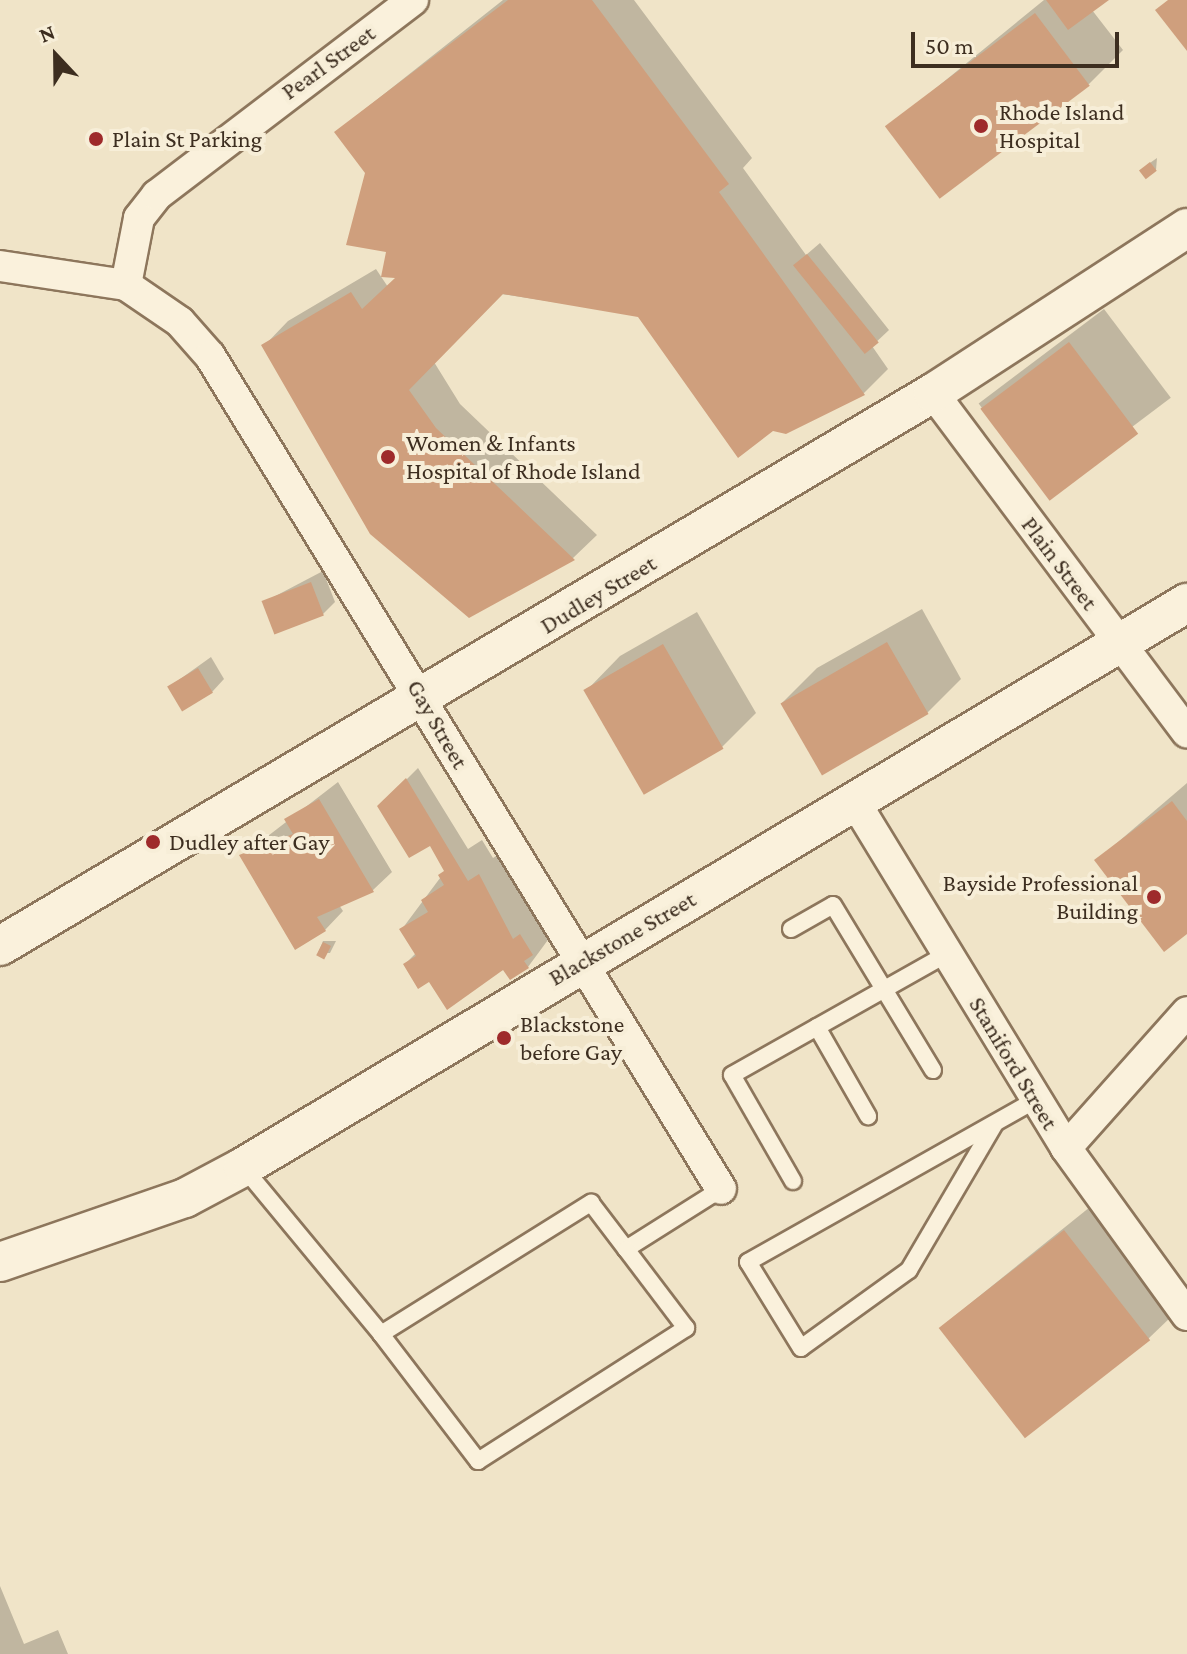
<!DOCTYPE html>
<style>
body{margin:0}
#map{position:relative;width:1187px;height:1654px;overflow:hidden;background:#f0e4c8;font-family:"Crimson Pro",serif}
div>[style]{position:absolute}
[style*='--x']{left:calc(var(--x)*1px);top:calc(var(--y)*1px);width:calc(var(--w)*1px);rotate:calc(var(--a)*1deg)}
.shadow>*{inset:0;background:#0003;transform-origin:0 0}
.building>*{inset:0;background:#cf9f7d;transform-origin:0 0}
.roads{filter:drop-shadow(2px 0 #8d765c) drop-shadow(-2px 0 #8d765c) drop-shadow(0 2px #8d765c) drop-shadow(0 -2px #8d765c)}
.service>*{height:16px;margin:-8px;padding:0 8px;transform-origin:8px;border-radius:8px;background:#faf1dc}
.minor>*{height:30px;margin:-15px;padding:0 15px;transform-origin:15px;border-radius:15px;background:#faf1dc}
.tertiary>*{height:38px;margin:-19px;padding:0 19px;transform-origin:19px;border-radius:19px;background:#faf1dc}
.dots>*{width:22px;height:22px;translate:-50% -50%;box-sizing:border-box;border:4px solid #f7eed8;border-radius:50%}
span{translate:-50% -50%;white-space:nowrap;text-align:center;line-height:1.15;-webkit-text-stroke:8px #f7eed8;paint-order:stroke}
.street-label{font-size:24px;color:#3d2e20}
.poi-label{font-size:24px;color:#3d2e20}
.left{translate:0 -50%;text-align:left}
.right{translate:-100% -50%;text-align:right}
.north{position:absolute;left:16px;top:16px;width:80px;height:80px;-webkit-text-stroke:6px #f7eed8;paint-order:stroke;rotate:338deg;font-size:22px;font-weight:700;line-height:32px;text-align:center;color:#3d2e20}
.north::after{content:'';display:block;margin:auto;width:28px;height:36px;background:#3d2e20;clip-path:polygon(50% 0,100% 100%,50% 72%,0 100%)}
.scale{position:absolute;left:911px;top:32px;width:208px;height:36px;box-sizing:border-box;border:4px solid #3d2e20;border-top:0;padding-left:10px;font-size:24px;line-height:28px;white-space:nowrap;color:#3d2e20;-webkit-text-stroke:6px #f7eed8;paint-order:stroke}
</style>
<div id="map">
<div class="shadow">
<div style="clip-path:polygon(503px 0,634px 0,752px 158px,743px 168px,806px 255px,820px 243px,889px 330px,872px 346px,888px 369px,864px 393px,786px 432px,639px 315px,501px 294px,434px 362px,460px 404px,597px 535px,573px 558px,469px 615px,264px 346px,288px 321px,376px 269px,388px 287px,397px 278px,367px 172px,336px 132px)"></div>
<div style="clip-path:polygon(1044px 0,1106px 0,1092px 10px,1123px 50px,1089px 84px,887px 128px)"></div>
<div style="clip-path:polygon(1157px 158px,1156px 170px,1147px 165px)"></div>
<div style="left:1104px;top:309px;width:111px;height:157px;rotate:53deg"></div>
<div style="clip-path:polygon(323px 571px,335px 602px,323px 614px,264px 602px)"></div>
<div style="clip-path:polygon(922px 609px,961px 679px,927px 713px,782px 703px,817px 668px)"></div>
<div style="clip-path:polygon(697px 612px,756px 713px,722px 747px,586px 691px,620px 656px)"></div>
<div style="clip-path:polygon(211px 657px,224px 679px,212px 692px,169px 687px)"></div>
<div style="clip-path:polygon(418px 768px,468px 849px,482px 840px,493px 858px,504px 851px,556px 929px,528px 967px,430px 979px,405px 964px,416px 953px,402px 929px,446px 870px,430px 843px,380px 806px)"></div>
<div style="clip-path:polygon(338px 782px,392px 872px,373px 890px,339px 905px,343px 911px,325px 930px,242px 856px)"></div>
<div style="clip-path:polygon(1187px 783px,1187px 931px,1097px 860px)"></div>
<div style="clip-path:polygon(323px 941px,336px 941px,330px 953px,318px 953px)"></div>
<div style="clip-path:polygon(1090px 1207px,1173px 1315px,1148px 1339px,941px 1327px)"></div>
<div style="clip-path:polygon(0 1586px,24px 1644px,58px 1630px,68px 1654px,0 1654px)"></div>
</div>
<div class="building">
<div style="clip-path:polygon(508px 0,592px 0,729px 184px,719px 192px,865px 395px,786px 434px,773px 431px,738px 458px,638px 317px,503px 294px,409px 390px,436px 428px,575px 560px,469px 618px,370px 534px,261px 345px,351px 292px,362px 309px,395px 278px,381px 277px,386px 252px,346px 245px,365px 173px,334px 132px)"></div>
<div style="clip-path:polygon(1046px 0,1109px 0,1068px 30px)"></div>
<div style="clip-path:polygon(1168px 0,1187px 0,1187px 51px,1155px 10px)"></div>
<div style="left:1035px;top:13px;width:91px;height:188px;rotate:53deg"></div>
<div style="left:1150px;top:162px;width:11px;height:14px;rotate:52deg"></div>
<div style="left:807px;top:254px;width:114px;height:18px;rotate:51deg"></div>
<div style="left:1069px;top:342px;width:115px;height:111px;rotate:53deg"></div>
<div style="left:311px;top:582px;width:36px;height:53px;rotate:69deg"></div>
<div style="left:887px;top:642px;width:83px;height:123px;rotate:60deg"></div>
<div style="left:663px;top:644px;width:121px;height:92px;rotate:60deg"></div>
<div style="left:198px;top:668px;width:29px;height:36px;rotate:59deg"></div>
<div style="clip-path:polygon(406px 778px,468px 881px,479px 874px,513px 939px,520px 934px,533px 955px,524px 961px,529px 968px,510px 980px,503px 970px,447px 1010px,429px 982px,418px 989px,403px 964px,416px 956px,399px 929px,428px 912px,421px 900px,444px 885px,438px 875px,444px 871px,430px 846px,409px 858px,377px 806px)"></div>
<div style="clip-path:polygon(319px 799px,374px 892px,317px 917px,326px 931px,295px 950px,239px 855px,293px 834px,284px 819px)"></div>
<div style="clip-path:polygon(1172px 801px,1187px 821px,1187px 934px,1164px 952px,1094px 860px)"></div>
<div style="left:323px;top:942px;width:9px;height:15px;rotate:27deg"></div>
<div style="left:1064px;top:1230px;width:140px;height:159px;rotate:52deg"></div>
</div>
<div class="roads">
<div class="service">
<div style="--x:791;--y:929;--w:48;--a:-29.7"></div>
<div style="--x:833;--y:905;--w:193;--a:58.8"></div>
<div style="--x:817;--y:1027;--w:103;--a:60.2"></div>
<div style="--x:994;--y:1125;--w:168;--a:120.4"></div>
<div style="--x:909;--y:1270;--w:133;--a:144.2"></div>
<div style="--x:801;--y:1348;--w:101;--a:-121.6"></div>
<div style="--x:748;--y:1262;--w:330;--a:-29.4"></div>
<div style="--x:243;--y:1167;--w:217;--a:50.4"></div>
<div style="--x:381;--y:1334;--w:248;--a:-32"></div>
<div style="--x:591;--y:1203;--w:58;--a:52.7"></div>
<div style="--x:626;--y:1249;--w:112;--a:-32.3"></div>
<div style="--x:793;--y:1181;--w:122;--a:-119.9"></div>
<div style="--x:732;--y:1075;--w:247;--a:-29.4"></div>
<div style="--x:381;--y:1334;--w:160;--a:52.6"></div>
<div style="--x:478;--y:1461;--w:247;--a:-32.6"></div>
<div style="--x:686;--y:1328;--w:99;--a:-127.2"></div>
</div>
<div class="minor">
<div style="--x:0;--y:266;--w:127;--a:8.6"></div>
<div style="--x:126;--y:285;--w:65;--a:34.4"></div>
<div style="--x:180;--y:322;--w:45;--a:48.6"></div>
<div style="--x:210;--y:356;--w:977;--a:58.47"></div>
<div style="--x:126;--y:285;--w:68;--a:-79"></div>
<div style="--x:139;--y:218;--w:29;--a:-52"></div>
<div style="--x:157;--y:195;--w:322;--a:-37.3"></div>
<div style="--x:933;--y:393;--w:424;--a:53.2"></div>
<div style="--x:855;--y:802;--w:405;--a:58.6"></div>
<div style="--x:1066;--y:1148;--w:206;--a:54.1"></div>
<div style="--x:1066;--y:1148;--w:182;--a:-48.3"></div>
</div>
<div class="tertiary">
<div style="--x:0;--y:946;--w:1085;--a:-30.66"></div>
<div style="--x:933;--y:393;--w:303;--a:-33"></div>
<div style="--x:0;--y:1262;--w:196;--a:-19.1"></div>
<div style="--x:185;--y:1198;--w:66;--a:-28.1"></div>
<div style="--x:243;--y:1167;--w:1100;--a:-30.86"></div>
</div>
</div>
<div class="dots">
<div style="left:981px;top:126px;background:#9e2a2b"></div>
<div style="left:96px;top:139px;background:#9e2a2b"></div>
<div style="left:388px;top:457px;background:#9e2a2b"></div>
<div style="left:153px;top:842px;background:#9e2a2b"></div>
<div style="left:1154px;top:897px;background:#9e2a2b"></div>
<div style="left:504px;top:1038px;background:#9e2a2b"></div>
</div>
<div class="street-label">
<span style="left:328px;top:62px;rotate:-36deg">Pearl Street</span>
<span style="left:1060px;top:563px;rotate:53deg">Plain Street</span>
<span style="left:598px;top:594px;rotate:-31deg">Dudley Street</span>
<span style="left:438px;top:724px;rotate:60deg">Gay Street</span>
<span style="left:622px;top:938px;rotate:-30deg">Blackstone Street</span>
<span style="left:1014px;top:1063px;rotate:59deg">Staniford Street</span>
</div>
<div class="poi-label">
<span class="left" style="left:999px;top:126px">Rhode Island<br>Hospital</span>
<span class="left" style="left:112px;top:139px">Plain St Parking</span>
<span class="left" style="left:406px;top:457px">Women &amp; Infants<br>Hospital of Rhode Island</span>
<span class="left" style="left:169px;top:842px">Dudley after Gay</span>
<span class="right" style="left:1138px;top:897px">Bayside Professional<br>Building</span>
<span class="left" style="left:520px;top:1038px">Blackstone<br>before Gay</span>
</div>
<div class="north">N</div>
<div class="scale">50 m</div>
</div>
